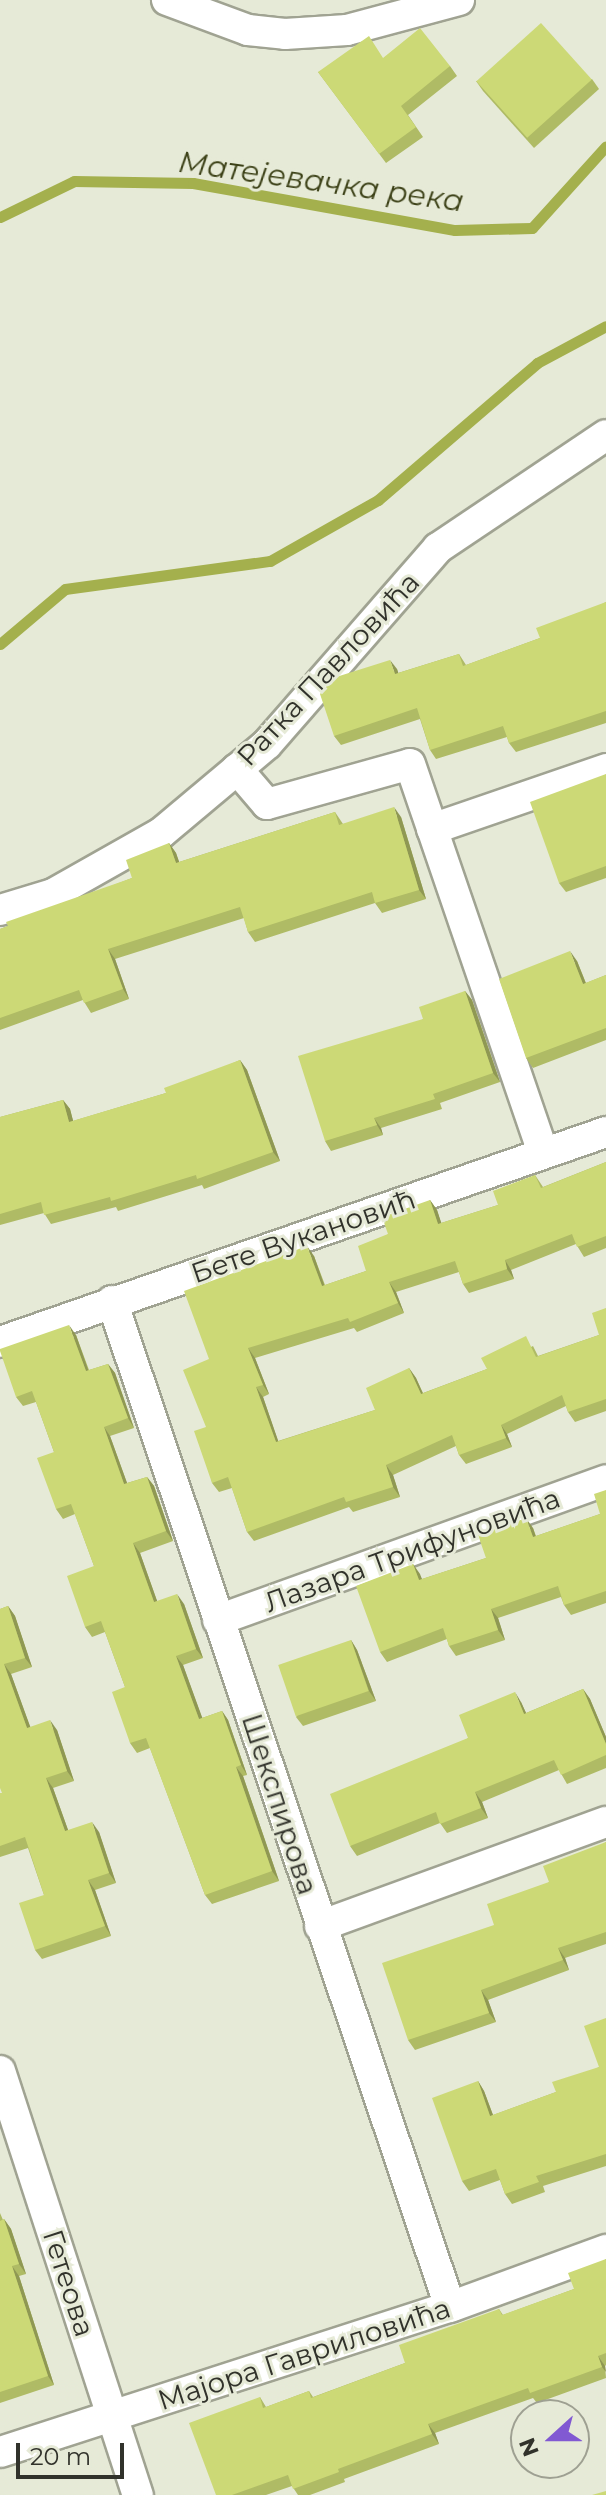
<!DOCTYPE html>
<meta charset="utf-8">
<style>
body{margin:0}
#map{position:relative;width:606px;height:2495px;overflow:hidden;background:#e6ead7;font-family:Montserrat,sans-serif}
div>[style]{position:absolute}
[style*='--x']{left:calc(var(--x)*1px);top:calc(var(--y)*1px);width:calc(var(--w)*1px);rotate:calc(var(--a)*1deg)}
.stream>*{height:11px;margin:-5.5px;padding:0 5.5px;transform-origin:5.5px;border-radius:5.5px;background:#a4b04d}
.roads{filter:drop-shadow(2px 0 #a0a392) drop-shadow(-2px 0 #a0a392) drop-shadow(0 2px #a0a392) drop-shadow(0 -2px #a0a392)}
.street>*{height:30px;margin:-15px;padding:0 15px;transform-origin:15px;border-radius:15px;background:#fff}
.wall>*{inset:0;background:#afbb65}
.shaded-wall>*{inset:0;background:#8f9853}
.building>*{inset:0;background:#ccd976;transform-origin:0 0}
span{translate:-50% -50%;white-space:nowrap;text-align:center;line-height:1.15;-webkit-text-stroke:6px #e6ead7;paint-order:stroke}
.street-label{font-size:28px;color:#31322b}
.water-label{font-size:30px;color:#3c4117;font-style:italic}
.north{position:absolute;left:510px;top:2399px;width:80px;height:80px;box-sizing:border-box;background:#e6ead7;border:2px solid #9ea092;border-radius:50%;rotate:249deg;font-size:22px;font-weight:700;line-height:32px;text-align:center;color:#31322b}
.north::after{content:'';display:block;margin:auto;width:28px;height:36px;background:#8159d2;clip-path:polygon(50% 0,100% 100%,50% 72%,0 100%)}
.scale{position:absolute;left:16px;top:2443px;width:108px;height:36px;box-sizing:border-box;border:4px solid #31322b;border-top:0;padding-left:10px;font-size:24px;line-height:28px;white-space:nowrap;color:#31322b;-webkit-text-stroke:6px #e6ead7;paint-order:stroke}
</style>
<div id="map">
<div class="stream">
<div style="--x:0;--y:217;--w:82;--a:-25.9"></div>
<div style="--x:74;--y:181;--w:119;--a:1"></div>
<div style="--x:193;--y:183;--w:266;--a:10.2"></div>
<div style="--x:455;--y:230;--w:77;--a:-1.5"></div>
<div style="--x:532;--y:228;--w:110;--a:-47.9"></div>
<div style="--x:0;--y:644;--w:85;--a:-40.2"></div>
<div style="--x:65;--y:589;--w:207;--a:-7.8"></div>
<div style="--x:270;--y:561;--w:124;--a:-29.5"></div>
<div style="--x:378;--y:500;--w:210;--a:-40.7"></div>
<div style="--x:537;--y:363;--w:78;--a:-28.2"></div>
</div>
<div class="roads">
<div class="street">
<div style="--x:167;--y:0;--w:86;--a:20.3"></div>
<div style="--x:248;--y:30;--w:37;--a:6"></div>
<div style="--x:285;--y:34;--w:62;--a:-3.7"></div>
<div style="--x:347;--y:30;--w:116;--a:-15"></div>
<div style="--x:237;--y:769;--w:46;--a:49.4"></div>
<div style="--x:267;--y:804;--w:148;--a:-15.6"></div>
<div style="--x:410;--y:764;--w:411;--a:71.1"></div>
<div style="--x:432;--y:829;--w:184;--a:-19"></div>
<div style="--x:0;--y:910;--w:55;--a:-16.8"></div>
<div style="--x:53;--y:894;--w:124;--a:-29.5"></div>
<div style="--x:161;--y:833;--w:138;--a:-40"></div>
<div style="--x:267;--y:744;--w:260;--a:-48.9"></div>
<div style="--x:438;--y:548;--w:202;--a:-33.9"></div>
<div style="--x:112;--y:1301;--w:1061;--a:71.43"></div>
<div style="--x:0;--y:1342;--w:641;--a:-19.11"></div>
<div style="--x:218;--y:1620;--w:412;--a:-19.8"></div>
<div style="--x:320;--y:1926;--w:304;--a:-20"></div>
<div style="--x:0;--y:2071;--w:446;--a:72"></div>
<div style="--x:0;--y:2452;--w:473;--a:-17.9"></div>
<div style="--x:450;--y:2307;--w:166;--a:-20.1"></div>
</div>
</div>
<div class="wall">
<div style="clip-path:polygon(384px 58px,450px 66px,457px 76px,408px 115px,423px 137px,386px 163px,318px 72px)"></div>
<div style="clip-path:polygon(592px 79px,599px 89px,534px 148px,483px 91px,476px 81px)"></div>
<div style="clip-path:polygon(606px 602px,606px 723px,516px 752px,509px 743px,507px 737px,436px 759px,430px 750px,420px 719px,341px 745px,334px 736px,397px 669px,398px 673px,459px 654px,466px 665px,540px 638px)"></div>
<div style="clip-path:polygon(606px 774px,606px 878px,566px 892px,559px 883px)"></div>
<div style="clip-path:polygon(335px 812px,343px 824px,401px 817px,426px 899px,382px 913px,375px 903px,255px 942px,248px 932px,244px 918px,115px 959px,129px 999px,91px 1013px,83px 1000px,0 1030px,0 929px,132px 878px,169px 843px,176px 853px,179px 862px)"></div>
<div style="clip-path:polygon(577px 961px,586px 983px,606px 975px,606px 1040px,533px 1068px,526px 1058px)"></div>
<div style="clip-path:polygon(465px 991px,472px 1000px,500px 1082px,440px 1103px,442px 1109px,381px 1128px,383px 1135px,331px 1151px,325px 1141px,423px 1019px)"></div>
<div style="clip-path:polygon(240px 1060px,247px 1070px,280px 1161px,204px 1189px,202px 1185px,118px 1211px,116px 1207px,51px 1224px,44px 1213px,0 1225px,0 1117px,63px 1100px,70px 1109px,73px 1121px,166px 1093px)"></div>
<div style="clip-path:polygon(606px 1162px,606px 1248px,584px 1257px,576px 1244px,511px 1270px,514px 1279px,469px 1293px,463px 1284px,459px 1272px,396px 1292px,404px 1313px,357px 1332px,354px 1328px,255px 1358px,269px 1394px,263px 1397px,278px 1441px,375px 1410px,409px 1368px,416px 1378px,423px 1393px,487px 1369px,533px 1346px,538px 1356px,599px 1335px,606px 1308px,606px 1411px,575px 1422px,568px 1412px,566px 1406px,507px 1434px,512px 1447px,466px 1464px,459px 1455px,456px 1446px,393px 1475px,400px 1497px,353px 1512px,349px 1507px,254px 1541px,247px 1532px,232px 1488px,219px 1492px,212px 1483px,206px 1427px,209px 1359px,314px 1256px,325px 1285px,366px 1271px,388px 1234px,430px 1200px,437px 1210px,441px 1223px,498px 1205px,535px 1175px,543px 1187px)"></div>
<div style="clip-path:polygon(76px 1335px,89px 1370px,108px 1364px,115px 1373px,134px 1428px,110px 1436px,127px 1483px,147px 1477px,154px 1486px,173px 1541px,140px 1553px,157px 1601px,184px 1604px,203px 1658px,183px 1665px,202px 1718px,222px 1711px,228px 1720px,247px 1775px,243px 1776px,279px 1881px,212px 1904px,205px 1895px,150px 1748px,137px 1753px,130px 1743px,125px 1687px,105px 1632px,92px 1637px,85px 1627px,94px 1566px,75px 1514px,63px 1519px,56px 1509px,54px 1452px,36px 1402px,23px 1406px,16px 1397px)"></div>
<div style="clip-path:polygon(606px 1490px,606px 1603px,571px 1615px,564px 1605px,561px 1597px,498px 1618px,505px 1640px,456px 1656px,449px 1646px,447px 1639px,387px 1662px,380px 1652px,413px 1564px,422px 1579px,486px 1558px,533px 1528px,536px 1536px,600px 1514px)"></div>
<div style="clip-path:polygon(8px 1606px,15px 1616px,32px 1667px,11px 1674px,30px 1727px,57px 1730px,74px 1781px,53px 1788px,68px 1830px,99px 1832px,116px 1883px,95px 1890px,111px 1936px,42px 1959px,35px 1950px,44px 1895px,28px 1848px,0 1857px,0 1793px,2px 1793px,0 1609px)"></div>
<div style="clip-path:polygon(351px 1640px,357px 1650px,376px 1701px,303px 1726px,296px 1717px)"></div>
<div style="clip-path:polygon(583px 1689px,590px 1699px,606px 1737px,606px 1768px,567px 1784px,559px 1770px,482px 1802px,488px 1818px,447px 1833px,440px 1823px,357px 1856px,350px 1846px,468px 1738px,521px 1702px,526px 1713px)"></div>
<div style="clip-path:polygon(606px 1842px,606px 1944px,565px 1958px,569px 1970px,488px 2000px,496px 2022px,415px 2050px,408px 2040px,549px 1882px)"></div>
<div style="clip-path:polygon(606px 2018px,606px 2166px,543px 2186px,545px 2192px,512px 2204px,505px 2194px,500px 2180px,469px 2191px,462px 2181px,478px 2081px,484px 2091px,493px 2115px,556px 2092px,599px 2067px)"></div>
<div style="clip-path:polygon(0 2213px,3px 2220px,4px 2219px,11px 2229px,26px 2274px,19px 2276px,54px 2385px,0 2403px)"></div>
<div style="clip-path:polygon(606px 2259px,606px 2365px,605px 2366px,606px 2378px,537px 2403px,533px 2398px,435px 2433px,439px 2444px,344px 2479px,345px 2482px,310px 2495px,298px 2495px,292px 2486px,266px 2495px,216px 2495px,260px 2397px,266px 2407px,309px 2391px,313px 2397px,405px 2363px,499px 2309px,503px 2315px,574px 2289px)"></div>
</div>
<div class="shaded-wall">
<div style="clip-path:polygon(390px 660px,397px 669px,402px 684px,395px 674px)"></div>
<div style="clip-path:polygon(394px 807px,401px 817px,426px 899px,419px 890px)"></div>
<div style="clip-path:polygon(169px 843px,176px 853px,183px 873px,176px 863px)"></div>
<div style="clip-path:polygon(108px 949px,115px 959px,129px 999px,123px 989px)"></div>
<div style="clip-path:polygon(570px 951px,577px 961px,590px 994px,583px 984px)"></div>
<div style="clip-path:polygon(465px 991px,472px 1000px,500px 1082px,493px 1073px)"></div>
<div style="clip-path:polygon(240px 1060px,247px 1070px,280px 1161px,273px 1152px)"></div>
<div style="clip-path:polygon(63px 1100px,70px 1109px,76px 1132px,69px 1122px)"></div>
<div style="clip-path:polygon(374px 1118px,381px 1128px,383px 1135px,377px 1125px)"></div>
<div style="clip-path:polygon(430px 1200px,437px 1210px,445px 1234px,438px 1224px)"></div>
<div style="clip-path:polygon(307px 1246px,314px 1256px,328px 1296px,322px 1286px)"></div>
<div style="clip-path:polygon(505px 1260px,511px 1270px,514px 1279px,507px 1269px)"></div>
<div style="clip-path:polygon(389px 1282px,396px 1292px,404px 1313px,398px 1303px)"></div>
<div style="clip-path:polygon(69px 1325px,76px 1335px,92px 1381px,86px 1371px)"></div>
<div style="clip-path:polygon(248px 1348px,255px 1358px,269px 1394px,263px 1385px)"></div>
<div style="clip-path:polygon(108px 1364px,115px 1373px,134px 1428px,128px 1418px)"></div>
<div style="clip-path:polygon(409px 1368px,416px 1378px,427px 1403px,421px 1394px)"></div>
<div style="clip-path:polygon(256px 1387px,263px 1397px,282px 1452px,276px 1442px)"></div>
<div style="clip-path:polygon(501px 1425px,507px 1434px,512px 1447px,506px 1438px)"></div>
<div style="clip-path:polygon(104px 1427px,110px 1436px,131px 1494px,124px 1484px)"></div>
<div style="clip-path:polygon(386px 1465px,393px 1475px,400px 1497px,393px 1487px)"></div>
<div style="clip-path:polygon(147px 1477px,154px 1486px,173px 1541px,166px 1531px)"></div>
<div style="clip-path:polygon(526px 1518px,533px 1528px,539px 1547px,533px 1537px)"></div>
<div style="clip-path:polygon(133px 1543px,140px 1553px,161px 1612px,154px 1602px)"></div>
<div style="clip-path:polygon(413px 1564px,420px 1574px,426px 1590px,419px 1580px)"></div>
<div style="clip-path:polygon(177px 1594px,184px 1604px,203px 1658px,196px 1649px)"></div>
<div style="clip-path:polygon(8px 1606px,15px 1616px,32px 1667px,25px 1658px)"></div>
<div style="clip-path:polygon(491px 1609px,498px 1618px,505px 1640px,498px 1630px)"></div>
<div style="clip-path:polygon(351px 1640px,357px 1650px,376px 1701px,369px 1691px)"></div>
<div style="clip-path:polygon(176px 1656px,183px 1665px,206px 1728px,199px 1719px)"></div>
<div style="clip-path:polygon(4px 1664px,11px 1674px,34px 1737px,27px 1728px)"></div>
<div style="clip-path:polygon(583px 1689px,590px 1699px,606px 1737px,606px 1744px)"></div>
<div style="clip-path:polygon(515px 1692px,521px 1702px,531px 1724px,524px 1714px)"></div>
<div style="clip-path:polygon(222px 1711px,228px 1720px,247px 1775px,241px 1765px)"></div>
<div style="clip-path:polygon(50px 1720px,57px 1730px,74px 1781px,67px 1771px)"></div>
<div style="clip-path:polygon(236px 1767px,243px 1776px,279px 1881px,272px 1871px)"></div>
<div style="clip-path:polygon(46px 1778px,53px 1788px,72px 1841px,65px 1831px)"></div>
<div style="clip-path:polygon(475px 1792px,482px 1802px,488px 1818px,481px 1808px)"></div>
<div style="clip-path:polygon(92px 1822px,99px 1832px,116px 1883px,109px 1873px)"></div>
<div style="clip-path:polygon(88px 1880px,95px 1890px,111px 1936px,105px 1926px)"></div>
<div style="clip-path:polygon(558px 1948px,565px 1958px,569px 1970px,563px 1960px)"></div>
<div style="clip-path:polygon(481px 1990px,488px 2000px,496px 2022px,489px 2013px)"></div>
<div style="clip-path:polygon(478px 2081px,484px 2091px,497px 2126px,490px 2116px)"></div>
<div style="clip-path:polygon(4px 2219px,11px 2229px,26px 2274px,19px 2264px)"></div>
<div style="clip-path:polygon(12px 2266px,19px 2276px,54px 2385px,48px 2376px)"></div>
<div style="clip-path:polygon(598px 2356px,605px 2366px,606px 2372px,602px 2367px)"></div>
<div style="clip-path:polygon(428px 2424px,435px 2433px,439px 2444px,432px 2434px)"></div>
</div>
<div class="building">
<div style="left:541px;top:23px;width:76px;height:87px;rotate:48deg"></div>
<div style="clip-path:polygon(420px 28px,450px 66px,401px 106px,416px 127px,379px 154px,318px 72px,369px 36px,383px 58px)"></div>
<div style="clip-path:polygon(606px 602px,606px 711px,509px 743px,503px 726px,430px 750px,417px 708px,334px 736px,320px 694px,333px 678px,390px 660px,395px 674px,459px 654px,463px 666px,540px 638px,536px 628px)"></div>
<div style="clip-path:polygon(606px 774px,606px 866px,559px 883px,530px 802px)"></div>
<div style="clip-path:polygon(394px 807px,419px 890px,375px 903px,372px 892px,248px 932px,240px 907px,108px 949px,123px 989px,84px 1003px,79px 990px,0 1018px,0 929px,8px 926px,6px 922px,132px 878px,126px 860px,169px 843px,176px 863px,335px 812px,339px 825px)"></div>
<div style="clip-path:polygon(570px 951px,583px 984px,606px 975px,606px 1028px,526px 1058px,499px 979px)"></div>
<div style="clip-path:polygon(465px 991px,493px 1073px,433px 1094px,435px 1099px,374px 1118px,377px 1125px,325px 1141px,298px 1056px,423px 1019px,419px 1007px)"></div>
<div style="clip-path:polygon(240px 1060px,273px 1152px,197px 1179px,196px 1175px,111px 1201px,110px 1197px,44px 1215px,41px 1202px,0 1214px,0 1117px,63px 1100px,69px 1122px,166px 1093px,164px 1088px)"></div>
<div style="clip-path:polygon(606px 1162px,606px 1236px,577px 1247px,572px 1234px,505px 1260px,507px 1269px,463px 1284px,455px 1261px,389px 1282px,398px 1303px,350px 1322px,348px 1318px,248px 1348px,263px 1385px,256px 1387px,276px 1442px,375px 1410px,366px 1388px,409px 1368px,421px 1394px,487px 1369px,481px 1358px,526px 1336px,536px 1357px,599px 1335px,592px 1313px,606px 1308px,606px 1399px,568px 1412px,562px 1395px,501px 1425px,506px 1438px,459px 1455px,452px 1435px,386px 1465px,393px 1487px,346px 1502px,344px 1497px,247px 1532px,228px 1477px,212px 1483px,194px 1431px,206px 1427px,183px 1370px,209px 1359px,184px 1291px,307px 1246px,322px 1286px,366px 1271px,358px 1246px,388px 1234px,382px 1217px,430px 1200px,438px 1224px,498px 1205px,493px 1191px,535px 1175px,541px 1188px)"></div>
<div style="clip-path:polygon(69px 1325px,86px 1371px,108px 1364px,128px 1418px,104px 1427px,124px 1484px,147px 1477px,166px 1531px,133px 1543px,154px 1602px,177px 1594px,196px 1649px,176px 1656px,199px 1719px,222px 1711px,241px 1765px,236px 1767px,272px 1871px,205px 1895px,146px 1738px,130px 1743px,112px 1692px,125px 1687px,101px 1621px,85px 1627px,67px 1576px,94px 1566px,71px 1504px,56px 1509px,37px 1458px,54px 1452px,32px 1391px,16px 1397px,0 1351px,0 1349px)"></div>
<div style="clip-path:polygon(606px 1490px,606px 1591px,564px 1605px,558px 1586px,491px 1609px,498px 1630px,449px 1646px,443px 1628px,380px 1652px,356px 1586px,413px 1564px,419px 1580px,486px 1558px,478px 1535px,526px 1518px,533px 1537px,600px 1514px,594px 1494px)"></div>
<div style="clip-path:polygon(8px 1606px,25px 1658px,4px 1664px,27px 1728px,50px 1720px,67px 1771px,46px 1778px,65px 1831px,92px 1822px,109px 1873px,88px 1880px,105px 1926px,35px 1950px,19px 1903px,44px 1895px,25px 1837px,0 1846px,0 1793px,2px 1793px,0 1788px,0 1609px)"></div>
<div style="left:351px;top:1640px;width:54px;height:77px;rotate:71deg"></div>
<div style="clip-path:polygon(583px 1689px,606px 1744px,606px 1755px,561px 1775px,554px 1760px,475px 1792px,481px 1808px,440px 1824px,436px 1812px,350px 1846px,330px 1794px,468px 1738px,459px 1715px,515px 1692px,524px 1714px)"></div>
<div style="clip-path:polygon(606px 1842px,606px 1932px,558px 1948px,563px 1960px,481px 1990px,489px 2013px,408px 2040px,382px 1963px,494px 1925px,487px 1904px,549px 1882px,543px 1866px)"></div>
<div style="clip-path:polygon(606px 2018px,606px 2154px,536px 2176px,539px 2182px,505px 2194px,496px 2169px,462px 2181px,432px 2098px,478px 2081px,490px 2116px,556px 2092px,552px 2082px,599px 2067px,584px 2026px)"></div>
<div style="clip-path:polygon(4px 2219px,19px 2264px,12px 2266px,48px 2376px,0 2392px,0 2221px)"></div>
<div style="clip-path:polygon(606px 2259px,606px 2353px,598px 2356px,602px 2367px,530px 2393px,528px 2388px,428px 2424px,432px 2434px,338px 2469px,339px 2472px,293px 2489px,288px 2475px,232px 2495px,216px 2495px,189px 2423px,260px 2397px,263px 2408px,309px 2391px,311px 2398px,405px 2363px,399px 2345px,499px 2309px,502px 2315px,574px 2289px,568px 2273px)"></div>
<div style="clip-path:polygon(606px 2491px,606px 2495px,592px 2495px)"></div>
</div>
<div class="street-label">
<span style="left:328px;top:669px;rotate:-47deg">Ратка Павловића</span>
<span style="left:303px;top:1236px;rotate:-19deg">Бете Вукановић</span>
<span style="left:412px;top:1550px;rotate:-20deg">Лазара Трифуновића</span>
<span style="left:280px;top:1804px;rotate:72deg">Шекспирова</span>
<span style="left:69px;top:2283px;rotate:72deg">Гетеова</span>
<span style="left:304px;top:2354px;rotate:-18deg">Мајора Гавриловића</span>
</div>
<div class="water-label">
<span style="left:321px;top:182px;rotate:8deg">Матејевачка река</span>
</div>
<div class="north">N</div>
<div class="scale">20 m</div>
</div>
